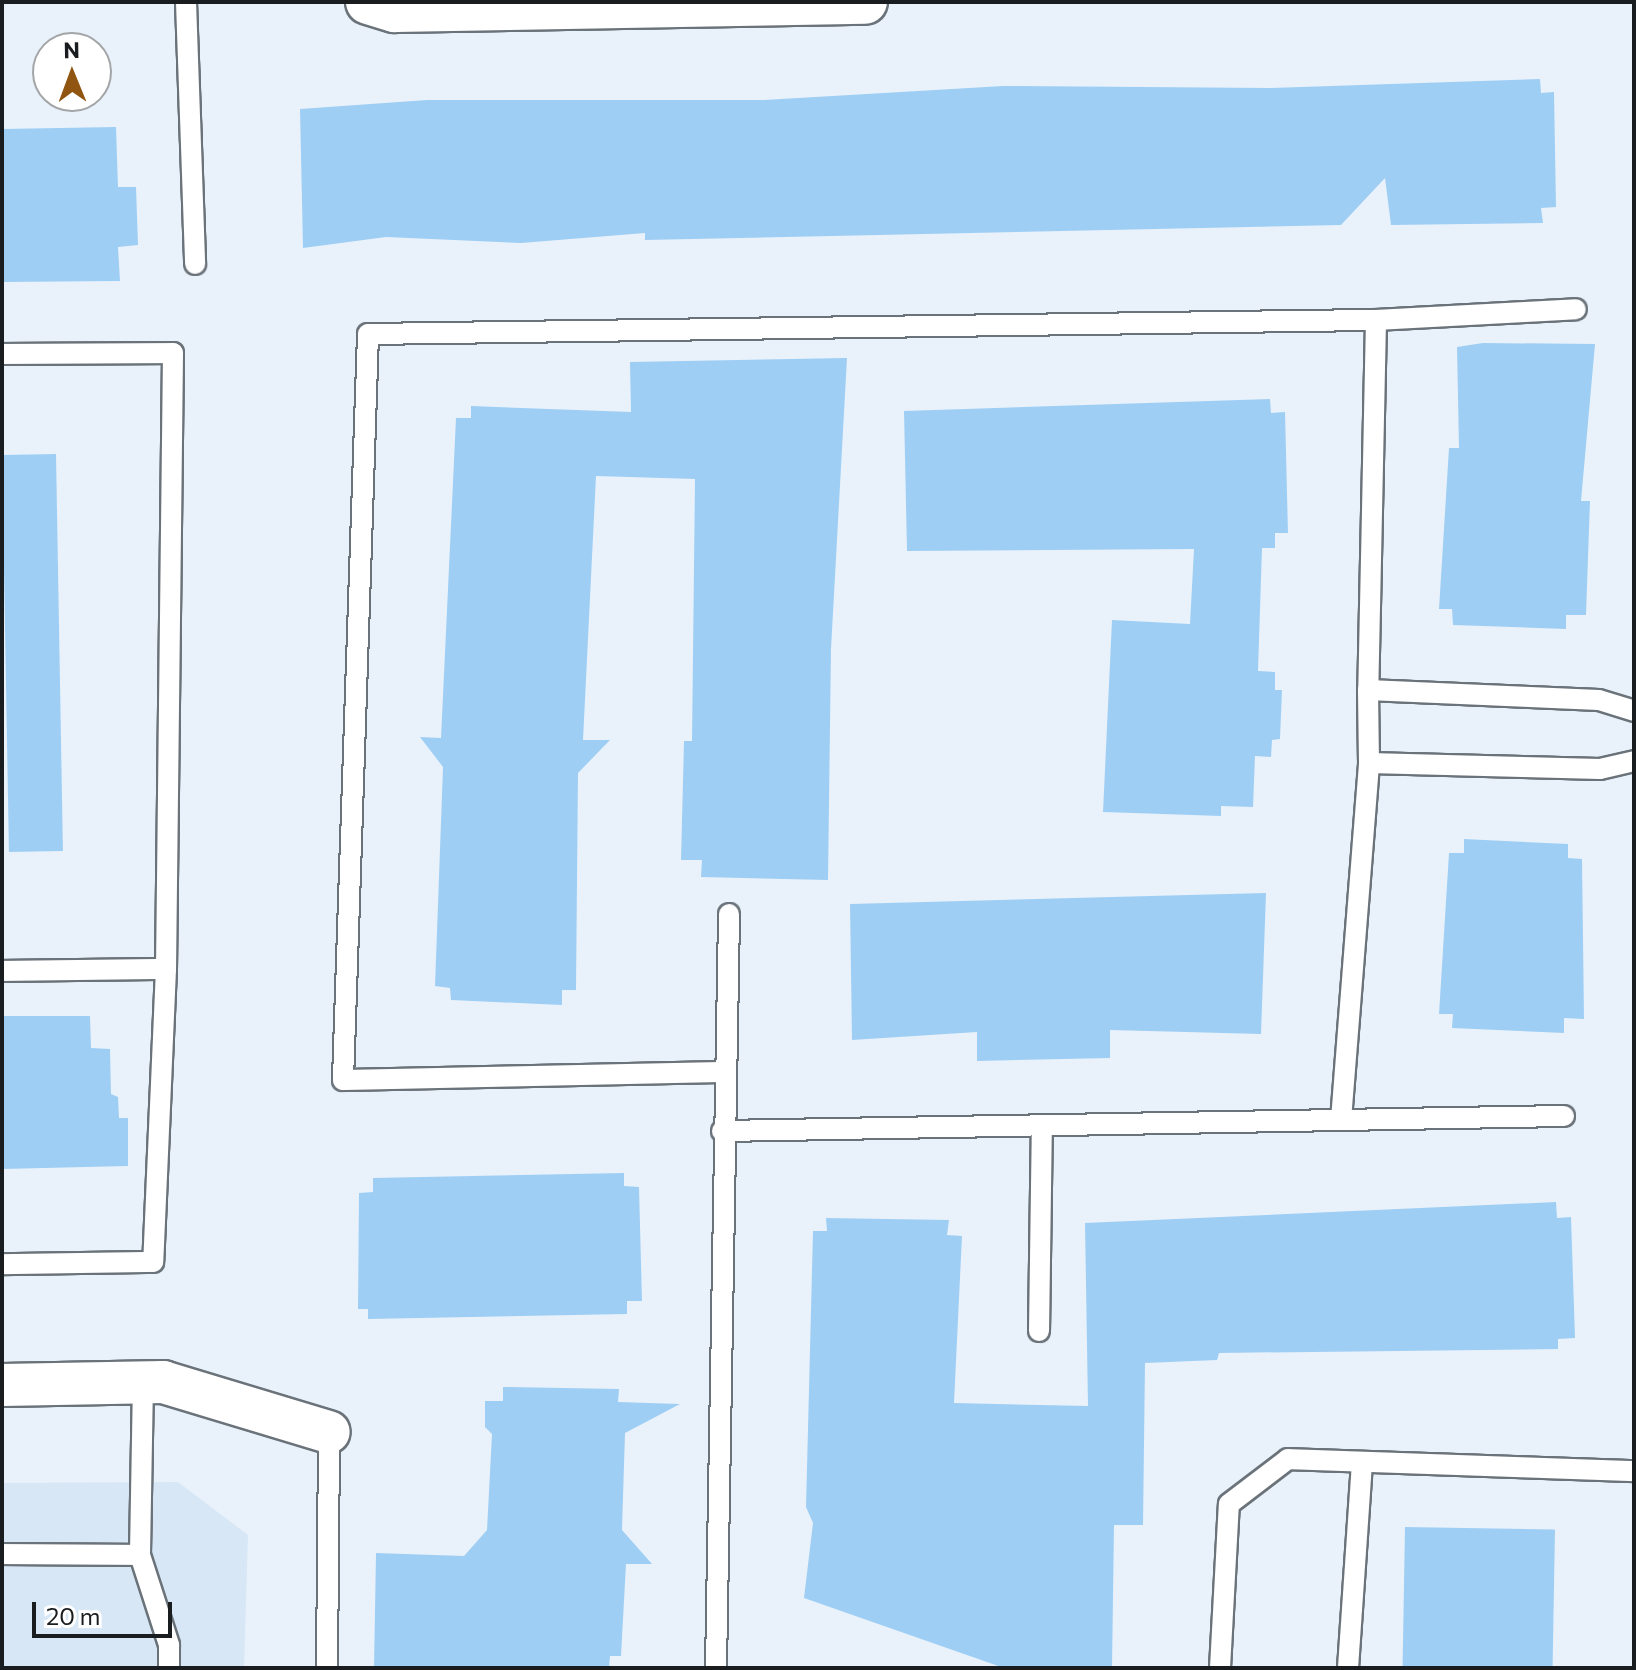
<!DOCTYPE html>
<style>
body{margin:0}
#map{position:relative;width:1636px;height:1670px;overflow:hidden;background:#e9f2fa;font-family:Commissioner,sans-serif}
div>[style]{position:absolute}
[style*='--x']{left:calc(var(--x)*1px);top:calc(var(--y)*1px);width:calc(var(--w)*1px);rotate:calc(var(--a)*1deg)}
.built>*{inset:0;background:#d8e7f5}
.building>*{inset:0;background:#9fcef5;transform-origin:0 0}
.roads{filter:drop-shadow(2px 0 #6b737a) drop-shadow(-2px 0 #6b737a) drop-shadow(0 2px #6b737a) drop-shadow(0 -2px #6b737a)}
.service>*{height:20px;margin:-10px;padding:0 10px;transform-origin:10px;border-radius:10px;background:#fff}
.minor>*{height:42px;margin:-21px;padding:0 21px;transform-origin:21px;border-radius:21px;background:#fff}
.secondary>*{height:44px;margin:-22px;padding:0 22px;transform-origin:22px;border-radius:22px;background:#fff}
span{translate:-50% -50%;white-space:nowrap;text-align:center;line-height:1.15;-webkit-text-stroke:7px #fff;paint-order:stroke}
.frame{position:absolute;inset:0;border:4px solid #1a1d20;pointer-events:none}
.north{position:absolute;left:32px;top:32px;width:80px;height:80px;box-sizing:border-box;background:#fff;border:2px solid #a3a5a6;border-radius:50%;rotate:359deg;font-size:22px;font-weight:700;line-height:32px;text-align:center;color:#1a1d20}
.north::after{content:'';display:block;margin:auto;width:28px;height:36px;background:#8f5511;clip-path:polygon(50% 0,100% 100%,50% 72%,0 100%)}
.scale{position:absolute;left:32px;top:1602px;width:140px;height:36px;box-sizing:border-box;border:4px solid #1a1d20;border-top:0;padding-left:10px;font-size:24px;line-height:28px;white-space:nowrap;color:#1a1d20;-webkit-text-stroke:6px #fff;paint-order:stroke}
</style>
<div id="map">
<div class="built">
<div style="clip-path:polygon(178px 1482px,248px 1535px,244px 1668px,2px 1668px,2px 1483px)"></div>
</div>
<div class="building">
<div style="clip-path:polygon(1540px 79px,1541px 93px,1554px 92px,1556px 207px,1541px 208px,1543px 223px,1391px 225px,1385px 178px,1341px 225px,645px 240px,645px 233px,521px 243px,386px 237px,303px 248px,300px 109px,427px 100px,764px 100px,1003px 86px,1271px 88px)"></div>
<div style="clip-path:polygon(116px 127px,118px 187px,136px 187px,138px 245px,118px 247px,120px 281px,2px 282px,2px 129px)"></div>
<div style="clip-path:polygon(1483px 343px,1595px 344px,1581px 501px,1590px 501px,1586px 615px,1566px 615px,1566px 629px,1453px 625px,1452px 609px,1439px 609px,1449px 448px,1459px 448px,1457px 347px)"></div>
<div style="clip-path:polygon(847px 358px,831px 649px,828px 880px,701px 877px,702px 860px,681px 860px,684px 741px,692px 741px,695px 479px,596px 476px,583px 740px,610px 740px,578px 773px,576px 990px,562px 990px,562px 1005px,451px 1000px,450px 988px,435px 986px,443px 767px,420px 737px,441px 738px,456px 418px,471px 418px,471px 406px,631px 412px,630px 362px)"></div>
<div style="clip-path:polygon(1270px 399px,1271px 413px,1285px 412px,1288px 533px,1275px 533px,1275px 548px,1262px 548px,1258px 671px,1275px 672px,1275px 690px,1282px 690px,1280px 739px,1272px 740px,1271px 757px,1255px 756px,1253px 807px,1221px 806px,1221px 816px,1103px 812px,1112px 620px,1190px 624px,1194px 549px,907px 551px,904px 411px)"></div>
<div style="left:56px;top:454px;width:397px;height:54px;rotate:89deg"></div>
<div style="clip-path:polygon(1464px 839px,1568px 844px,1568px 858px,1582px 859px,1584px 1019px,1564px 1018px,1564px 1033px,1452px 1028px,1453px 1014px,1439px 1014px,1449px 853px,1464px 853px)"></div>
<div style="clip-path:polygon(1266px 893px,1261px 1034px,1110px 1030px,1110px 1058px,977px 1061px,977px 1032px,852px 1040px,850px 904px)"></div>
<div style="clip-path:polygon(2px 1016px,90px 1016px,91px 1048px,110px 1049px,111px 1094px,118px 1097px,119px 1118px,128px 1118px,128px 1166px,2px 1169px)"></div>
<div style="clip-path:polygon(624px 1173px,624px 1186px,639px 1187px,642px 1301px,627px 1301px,627px 1314px,368px 1319px,368px 1309px,358px 1309px,359px 1193px,373px 1192px,373px 1178px)"></div>
<div style="clip-path:polygon(1556px 1202px,1557px 1218px,1571px 1217px,1575px 1338px,1558px 1339px,1558px 1349px,1219px 1353px,1217px 1360px,1145px 1363px,1143px 1525px,1114px 1525px,1112px 1668px,1004px 1668px,804px 1598px,813px 1523px,806px 1507px,813px 1231px,827px 1231px,826px 1218px,949px 1220px,947px 1235px,962px 1236px,954px 1403px,1088px 1406px,1085px 1223px)"></div>
<div style="clip-path:polygon(503px 1387px,619px 1389px,618px 1402px,680px 1404px,625px 1433px,622px 1530px,652px 1564px,626px 1564px,621px 1656px,610px 1656px,609px 1668px,374px 1668px,376px 1553px,464px 1556px,487px 1530px,492px 1434px,485px 1427px,485px 1401px,503px 1401px)"></div>
<div style="left:1405px;top:1527px;width:150px;height:141px;rotate:1deg"></div>
</div>
<div class="roads">
<div class="service">
<div style="--x:186;--y:2;--w:262;--a:88"></div>
<div style="--x:1376;--y:320;--w:370;--a:91.2"></div>
<div style="--x:1368;--y:690;--w:231;--a:2.5"></div>
<div style="--x:1599;--y:700;--w:37;--a:17"></div>
<div style="--x:2;--y:354;--w:171;--a:-0.3"></div>
<div style="--x:173;--y:353;--w:616;--a:90.65"></div>
<div style="--x:166;--y:969;--w:293;--a:92.5"></div>
<div style="--x:153;--y:1262;--w:151;--a:179.2"></div>
<div style="--x:1369;--y:763;--w:231;--a:1.5"></div>
<div style="--x:1600;--y:769;--w:35;--a:-13"></div>
<div style="--x:2;--y:971;--w:164;--a:-0.7"></div>
<div style="--x:723;--y:1072;--w:380;--a:178.8"></div>
<div style="--x:343;--y:1080;--w:746;--a:-88.08"></div>
<div style="--x:368;--y:334;--w:1008;--a:-0.8"></div>
<div style="--x:1376;--y:320;--w:200;--a:-3.1"></div>
<div style="--x:1341;--y:1120;--w:358;--a:-85.5"></div>
<div style="--x:1369;--y:763;--w:73;--a:-90.8"></div>
<div style="--x:722;--y:1131;--w:842;--a:-1.02"></div>
<div style="--x:1039;--y:1331;--w:205;--a:-89.2"></div>
<div style="--x:143;--y:1382;--w:173;--a:91"></div>
<div style="--x:140;--y:1555;--w:95;--a:72.1"></div>
<div style="--x:169;--y:1645;--w:23;--a:90"></div>
<div style="--x:2;--y:1554;--w:138;--a:0.4"></div>
<div style="--x:327;--y:1668;--w:236;--a:-89.5"></div>
<div style="--x:716;--y:1668;--w:754;--a:-89.01"></div>
<div style="--x:1220;--y:1668;--w:164;--a:-86.9"></div>
<div style="--x:1229;--y:1504;--w:74;--a:-37.3"></div>
<div style="--x:1288;--y:1459;--w:346;--a:2"></div>
<div style="--x:1348;--y:1668;--w:206;--a:-86.1"></div>
</div>
<div class="minor">
<div style="--x:2;--y:1385;--w:161;--a:-1.1"></div>
<div style="--x:163;--y:1382;--w:173;--a:16.8"></div>
</div>
<div class="secondary">
<div style="--x:368;--y:2;--w:28;--a:17"></div>
<div style="--x:395;--y:10;--w:470;--a:-1"></div>
</div>
</div>
<div class="frame"></div>
<div class="north">N</div>
<div class="scale">20 m</div>
</div>
